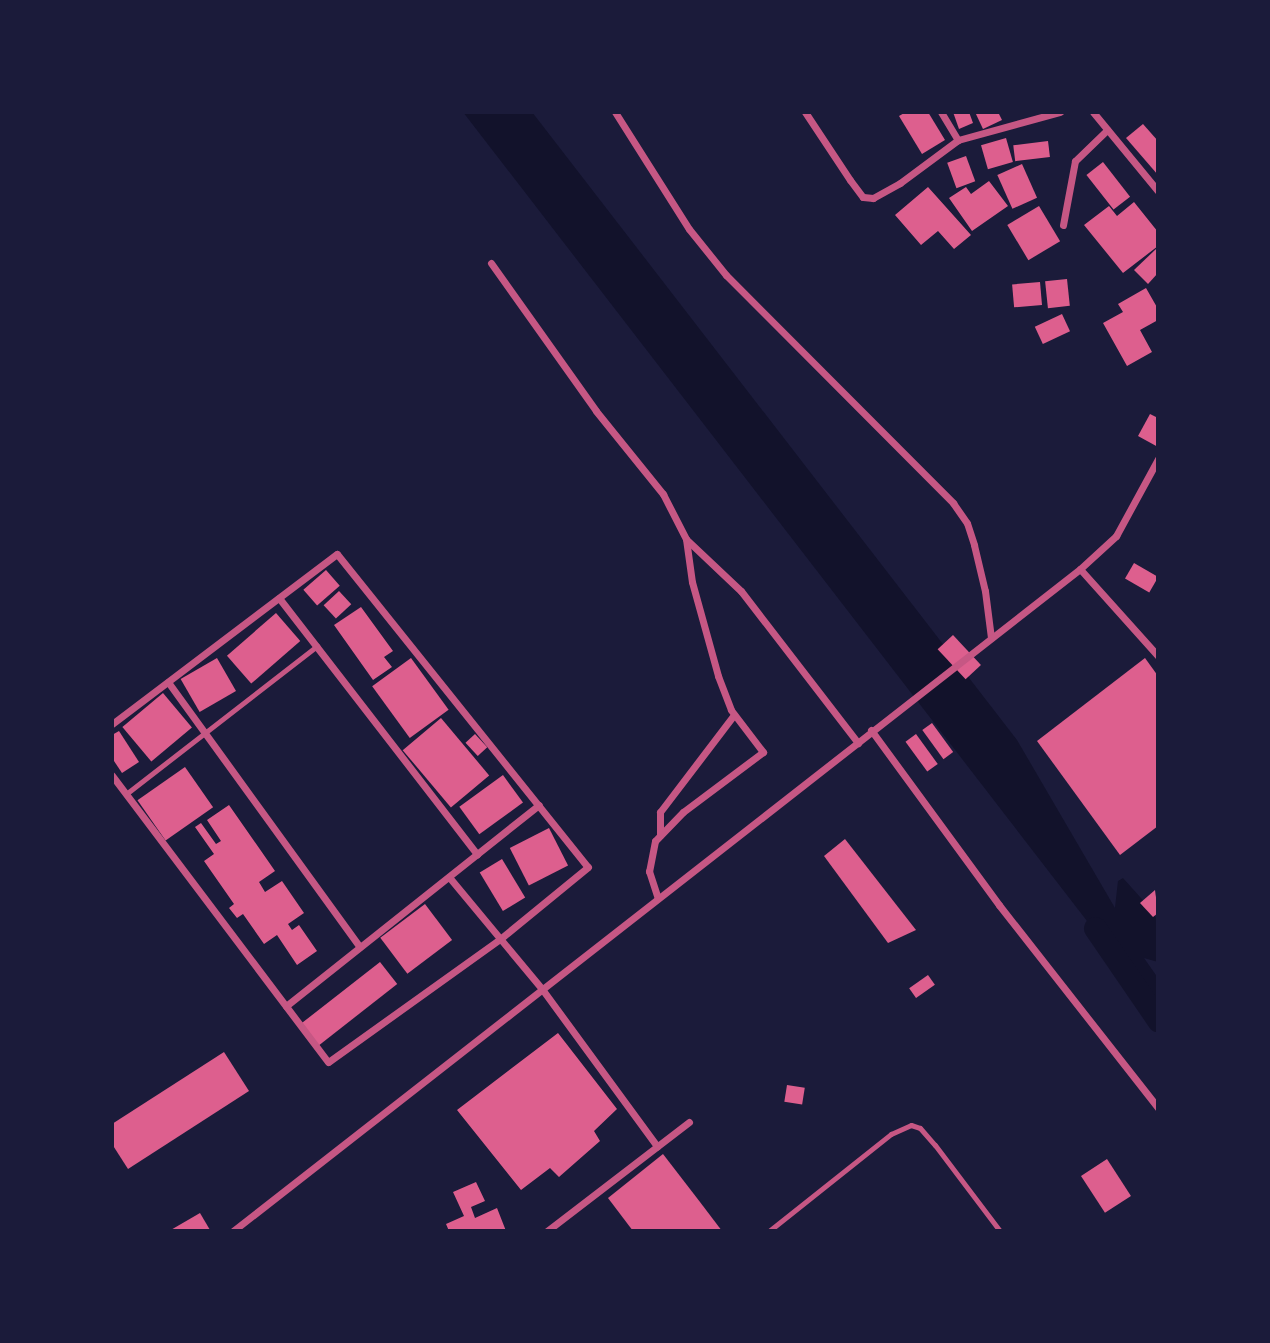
<!DOCTYPE html>
<style>
body{margin:0}
#map{position:relative;width:1270px;height:1343px;overflow:hidden;background:#1b1b3a;font-family:"Work Sans",sans-serif}
div>[style]{position:absolute}
[style*='--x']{left:calc(var(--x)*1px);top:calc(var(--y)*1px);width:calc(var(--w)*1px);rotate:calc(var(--a)*1deg)}
.water>*{inset:0;background:#12122b}
.canal>*{height:23px;margin:-11.5px;padding:0 11.5px;transform-origin:11.5px;border-radius:11.5px;background:#12122b}
.building>*{inset:0;background:#dd5f8e;transform-origin:0 0}
.service>*{height:5px;margin:-2.5px;padding:0 2.5px;transform-origin:2.5px;border-radius:2.5px;background:#c65784}
.minor>*{height:7px;margin:-3.5px;padding:0 3.5px;transform-origin:3.5px;border-radius:3.5px;background:#c65784}
span{translate:-50% -50%;white-space:nowrap;text-align:center;line-height:1.15;-webkit-text-stroke:6px #1b1b3a;paint-order:stroke}
.frame{position:absolute;inset:0;border:114px solid #1b1b3a;pointer-events:none}
</style>
<div id="map">
<div class="water">
<div style="clip-path:polygon(463px 112px,532px 112px,1017px 740px,1115px 908px,1118px 881px,1123px 878px,1149px 907px,1158px 921px,1158px 962px,1144px 958px,1158px 978px,1158px 1013px)"></div>
</div>
<div class="canal">
<div style="--x:1095;--y:928;--w:112;--a:55.6"></div>
</div>
<div class="building">
<div style="clip-path:polygon(906px 112px,928px 112px,945px 140px,922px 154px,899px 116px)"></div>
<div style="clip-path:polygon(953px 112px,969px 112px,973px 123px,959px 129px)"></div>
<div style="clip-path:polygon(975px 112px,998px 112px,1002px 120px,983px 129px)"></div>
<div style="clip-path:polygon(1143px 124px,1158px 141px,1158px 175px,1126px 138px)"></div>
<div style="left:1006px;top:138px;width:25px;height:26px;rotate:74deg"></div>
<div style="left:1048px;top:141px;width:16px;height:35px;rotate:83deg"></div>
<div style="left:966px;top:156px;width:27px;height:20px;rotate:70deg"></div>
<div style="left:1103px;top:162px;width:44px;height:21px;rotate:52deg"></div>
<div style="left:1022px;top:164px;width:37px;height:27px;rotate:66deg"></div>
<div style="clip-path:polygon(989px 181px,1008px 206px,972px 231px,949px 198px,966px 187px,971px 194px)"></div>
<div style="clip-path:polygon(928px 187px,971px 235px,954px 249px,938px 231px,921px 245px,895px 215px)"></div>
<div style="clip-path:polygon(1134px 202px,1158px 232px,1158px 246px,1123px 273px,1084px 225px,1109px 206px,1117px 216px)"></div>
<div style="left:1039px;top:206px;width:41px;height:37px;rotate:59deg"></div>
<div style="clip-path:polygon(1156px 249px,1158px 273px,1148px 284px,1134px 270px)"></div>
<div style="left:1067px;top:279px;width:27px;height:22px;rotate:84deg"></div>
<div style="left:1040px;top:282px;width:23px;height:28px;rotate:85deg"></div>
<div style="clip-path:polygon(1146px 288px,1158px 309px,1158px 320px,1140px 330px,1152px 352px,1127px 366px,1103px 323px,1123px 312px,1118px 304px)"></div>
<div style="left:1062px;top:314px;width:19px;height:30px;rotate:65deg"></div>
<div style="clip-path:polygon(1150px 414px,1158px 418px,1158px 447px,1138px 436px)"></div>
<div style="left:1134px;top:563px;width:28px;height:18px;rotate:30deg"></div>
<div style="left:326px;top:570px;width:21px;height:30px;rotate:49deg"></div>
<div style="left:339px;top:591px;width:18px;height:21px;rotate:47deg"></div>
<div style="clip-path:polygon(361px 607px,393px 651px,384px 657px,392px 667px,373px 680px,334px 625px)"></div>
<div style="left:276px;top:613px;width:37px;height:65px;rotate:49deg"></div>
<div style="left:953px;top:635px;width:41px;height:21px;rotate:47deg"></div>
<div style="left:217px;top:658px;width:38px;height:42px;rotate:60deg"></div>
<div style="left:411px;top:658px;width:64px;height:48px;rotate:54deg"></div>
<div style="clip-path:polygon(1145px 658px,1158px 676px,1158px 826px,1120px 855px,1037px 741px)"></div>
<div style="left:163px;top:693px;width:45px;height:53px;rotate:50deg"></div>
<div style="left:441px;top:718px;width:75px;height:50px;rotate:50deg"></div>
<div style="left:932px;top:723px;width:36px;height:12px;rotate:54deg"></div>
<div style="clip-path:polygon(119px 731px,139px 762px,122px 773px,112px 758px,112px 735px)"></div>
<div style="left:475px;top:734px;width:18px;height:13px;rotate:47deg"></div>
<div style="left:916px;top:734px;width:37px;height:13px;rotate:54deg"></div>
<div style="left:185px;top:767px;width:49px;height:58px;rotate:55deg"></div>
<div style="left:503px;top:775px;width:34px;height:54px;rotate:54deg"></div>
<div style="clip-path:polygon(229px 805px,275px 871px,259px 882px,265px 892px,282px 881px,304px 913px,288px 924px,292px 930px,299px 925px,317px 951px,297px 965px,277px 935px,264px 944px,243px 914px,237px 918px,229px 908px,234px 904px,204px 861px,214px 854px,195px 827px,201px 823px,216px 844px,221px 841px,207px 820px)"></div>
<div style="left:549px;top:828px;width:42px;height:44px;rotate:63deg"></div>
<div style="clip-path:polygon(845px 839px,916px 930px,888px 943px,824px 856px)"></div>
<div style="left:502px;top:859px;width:45px;height:26px;rotate:59deg"></div>
<div style="clip-path:polygon(1155px 890px,1158px 913px,1153px 917px,1140px 903px)"></div>
<div style="left:425px;top:904px;width:45px;height:56px;rotate:53deg"></div>
<div style="left:380px;top:962px;width:28px;height:100px;rotate:52deg"></div>
<div style="left:928px;top:975px;width:12px;height:23px;rotate:55deg"></div>
<div style="clip-path:polygon(558px 1033px,617px 1109px,594px 1131px,600px 1141px,559px 1177px,550px 1168px,521px 1190px,457px 1110px)"></div>
<div style="clip-path:polygon(224px 1052px,249px 1091px,128px 1169px,112px 1144px,112px 1124px)"></div>
<div style="left:787px;top:1085px;width:18px;height:17px;rotate:9deg"></div>
<div style="clip-path:polygon(663px 1154px,700px 1202px,722px 1231px,633px 1231px,608px 1198px)"></div>
<div style="left:1107px;top:1159px;width:44px;height:31px;rotate:57deg"></div>
<div style="clip-path:polygon(476px 1182px,485px 1201px,471px 1207px,475px 1218px,497px 1208px,506px 1231px,449px 1231px,446px 1224px,464px 1216px,453px 1192px)"></div>
<div style="clip-path:polygon(200px 1213px,210px 1230px,169px 1231px)"></div>
</div>
<div class="service">
<div style="--x:126;--y:794;--w:242;--a:-37.8"></div>
<div style="--x:769;--y:1231;--w:156;--a:-38.5"></div>
<div style="--x:891;--y:1134;--w:22;--a:-24"></div>
<div style="--x:911;--y:1125;--w:9;--a:18"></div>
<div style="--x:920;--y:1128;--w:23;--a:49"></div>
<div style="--x:935;--y:1145;--w:108;--a:52.9"></div>
</div>
<div class="minor">
<div style="--x:615;--y:112;--w:138;--a:57.7"></div>
<div style="--x:689;--y:229;--w:59;--a:51.2"></div>
<div style="--x:726;--y:275;--w:322;--a:45.1"></div>
<div style="--x:953;--y:503;--w:24;--a:55"></div>
<div style="--x:967;--y:523;--w:23;--a:72"></div>
<div style="--x:974;--y:545;--w:47;--a:76.6"></div>
<div style="--x:985;--y:591;--w:47;--a:82.7"></div>
<div style="--x:805;--y:112;--w:82;--a:56.5"></div>
<div style="--x:850;--y:180;--w:21;--a:53"></div>
<div style="--x:863;--y:197;--w:10;--a:6"></div>
<div style="--x:873;--y:198;--w:31;--a:-29"></div>
<div style="--x:900;--y:183;--w:72;--a:-36.6"></div>
<div style="--x:958;--y:140;--w:106;--a:-15.4"></div>
<div style="--x:941;--y:112;--w:33;--a:59"></div>
<div style="--x:1093;--y:112;--w:102;--a:50.6"></div>
<div style="--x:1063;--y:225;--w:65;--a:-79.4"></div>
<div style="--x:1075;--y:161;--w:45;--a:-44.1"></div>
<div style="--x:491;--y:263;--w:181;--a:54.6"></div>
<div style="--x:596;--y:411;--w:107;--a:51.1"></div>
<div style="--x:663;--y:494;--w:51;--a:62.9"></div>
<div style="--x:686;--y:539;--w:43;--a:82.1"></div>
<div style="--x:692;--y:582;--w:98;--a:74.5"></div>
<div style="--x:718;--y:676;--w:36;--a:69"></div>
<div style="--x:731;--y:710;--w:53;--a:52.7"></div>
<div style="--x:763;--y:752;--w:100;--a:143.1"></div>
<div style="--x:683;--y:812;--w:40;--a:134"></div>
<div style="--x:655;--y:841;--w:31;--a:101"></div>
<div style="--x:649;--y:871;--w:28;--a:72"></div>
<div style="--x:687;--y:540;--w:74;--a:43.4"></div>
<div style="--x:741;--y:591;--w:192;--a:52.4"></div>
<div style="--x:1080;--y:569;--w:117;--a:48.1"></div>
<div style="--x:279;--y:598;--w:324;--a:52.3"></div>
<div style="--x:168;--y:682;--w:327;--a:54.1"></div>
<div style="--x:112;--y:724;--w:282;--a:-37.1"></div>
<div style="--x:337;--y:554;--w:401;--a:51.3"></div>
<div style="--x:588;--y:867;--w:114;--a:140.7"></div>
<div style="--x:500;--y:939;--w:211;--a:144.4"></div>
<div style="--x:328;--y:1062;--w:359;--a:-127"></div>
<div style="--x:871;--y:730;--w:217;--a:53.8"></div>
<div style="--x:999;--y:905;--w:258;--a:51.9"></div>
<div style="--x:660;--y:835;--w:23;--a:-90"></div>
<div style="--x:660;--y:812;--w:122;--a:-52.7"></div>
<div style="--x:449;--y:877;--w:146;--a:50.3"></div>
<div style="--x:542;--y:989;--w:195;--a:53.8"></div>
<div style="--x:286;--y:1006;--w:323;--a:-38.5"></div>
<div style="--x:233;--y:1231;--w:1075;--a:-38.01"></div>
<div style="--x:1080;--y:569;--w:49;--a:-42.5"></div>
<div style="--x:1116;--y:536;--w:88;--a:-61.4"></div>
<div style="--x:547;--y:1231;--w:179;--a:-37.5"></div>
</div>
<div class="frame"></div>
</div>
